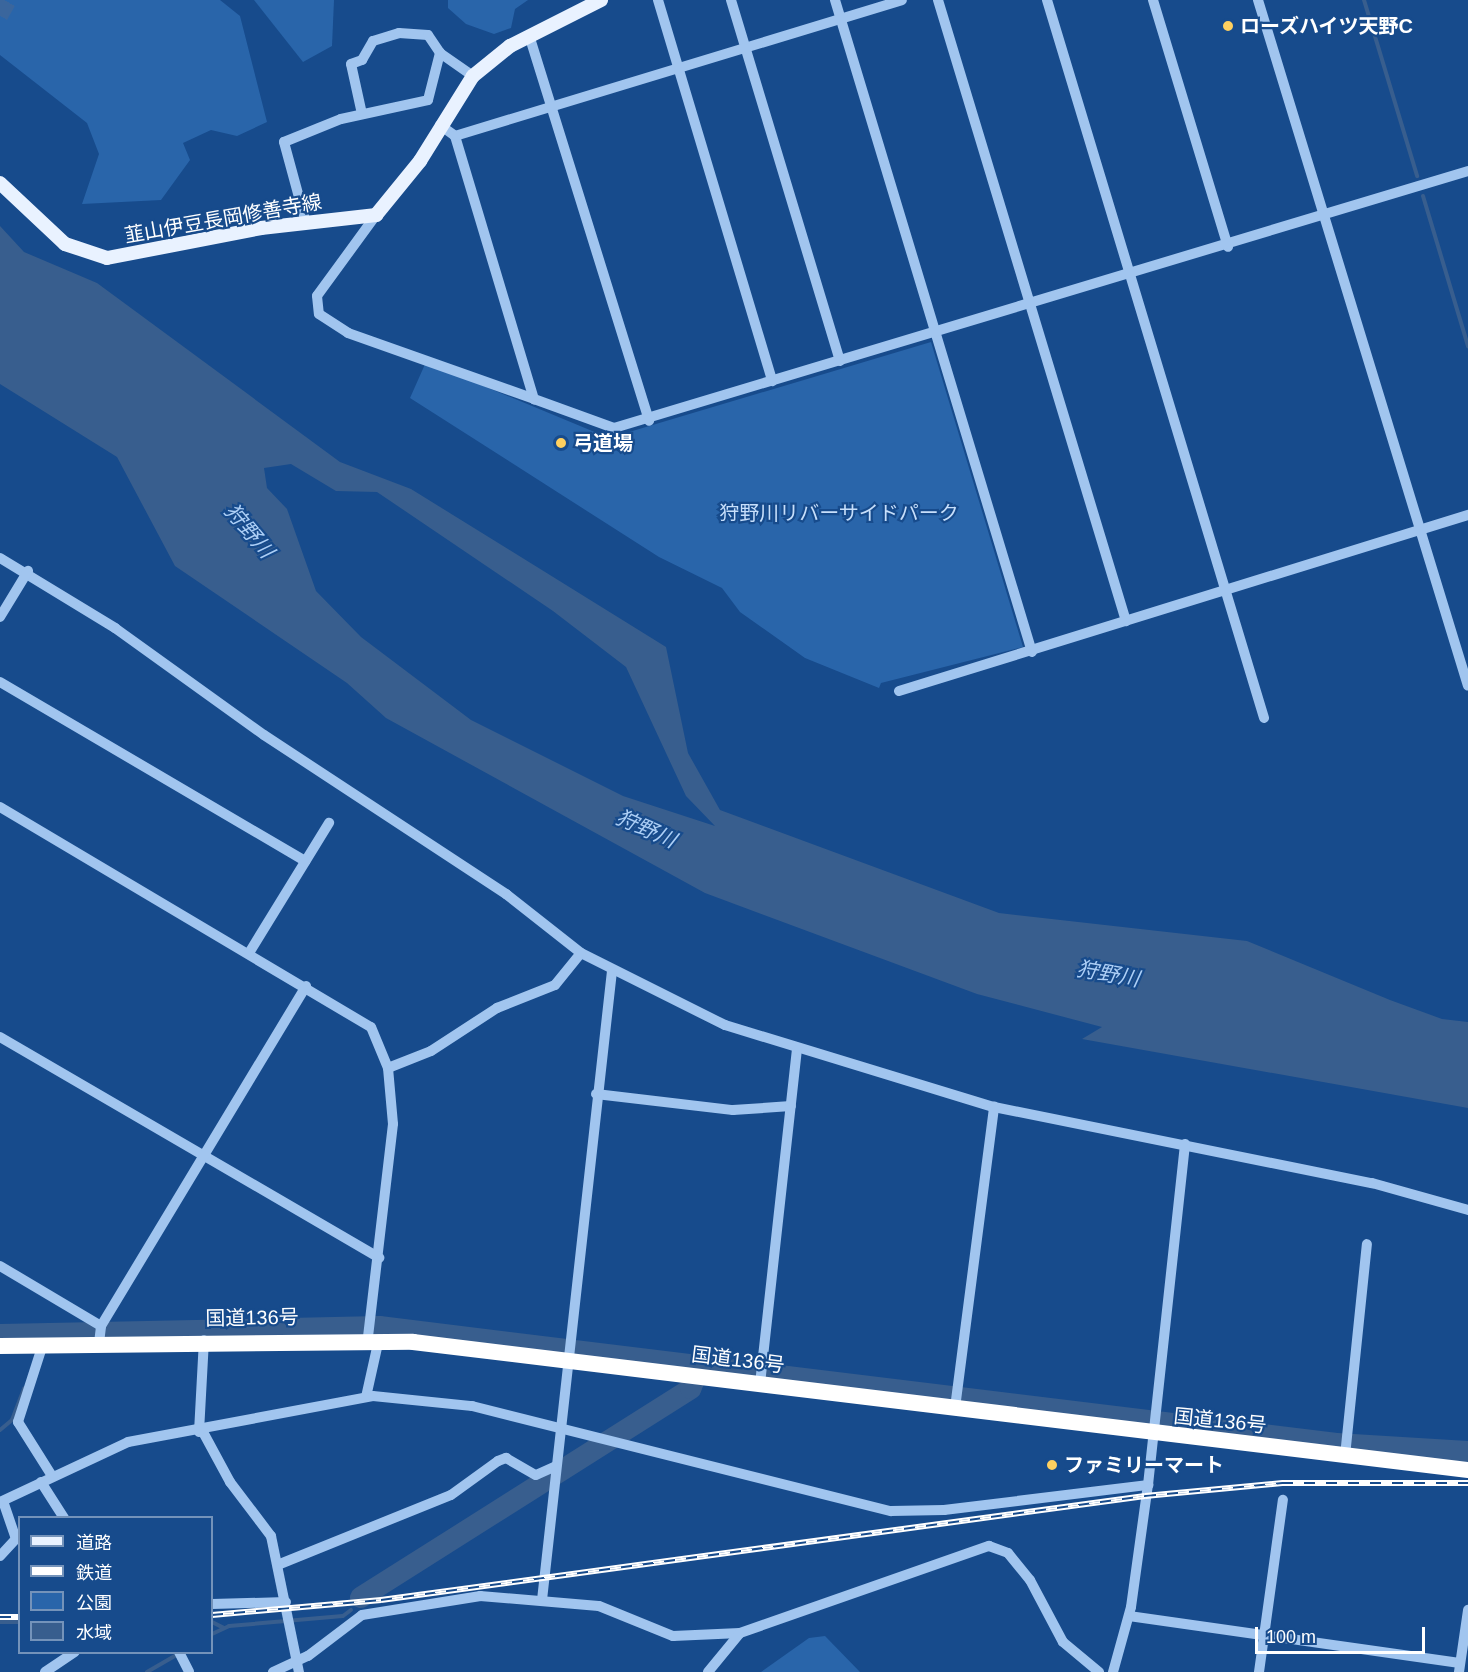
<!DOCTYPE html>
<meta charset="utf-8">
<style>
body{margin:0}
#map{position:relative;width:1468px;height:1672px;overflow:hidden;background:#174b8c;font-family:Arial,"Noto Sans JP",sans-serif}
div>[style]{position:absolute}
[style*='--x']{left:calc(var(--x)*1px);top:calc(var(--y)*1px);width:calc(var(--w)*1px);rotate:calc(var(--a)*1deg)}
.green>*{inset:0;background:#2965aa}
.water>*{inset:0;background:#385e8e}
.stream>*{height:4px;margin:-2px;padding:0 2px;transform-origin:2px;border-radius:2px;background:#385e8e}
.river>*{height:21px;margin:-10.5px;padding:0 10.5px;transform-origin:10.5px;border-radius:10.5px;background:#385e8e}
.highway-tunnel>*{height:16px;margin-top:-8px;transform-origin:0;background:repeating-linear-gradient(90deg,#3a669d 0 16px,transparent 0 24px)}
.minor>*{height:10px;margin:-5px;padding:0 5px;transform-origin:5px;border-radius:5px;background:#a1c5ef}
.major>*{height:14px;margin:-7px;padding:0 7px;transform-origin:7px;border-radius:7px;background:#e9f2ff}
.highway>*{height:16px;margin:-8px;padding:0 8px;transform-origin:8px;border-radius:8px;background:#fff}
.rail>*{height:6px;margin-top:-3px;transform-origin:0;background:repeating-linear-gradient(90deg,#174b8c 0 11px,#fff 0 22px);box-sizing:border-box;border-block:2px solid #fff}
.dots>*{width:16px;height:16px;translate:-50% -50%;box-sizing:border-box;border:3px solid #174b8c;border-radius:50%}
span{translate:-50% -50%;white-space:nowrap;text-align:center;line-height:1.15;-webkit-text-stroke:4.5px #174b8c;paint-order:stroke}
.poi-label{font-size:20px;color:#fff;font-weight:700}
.left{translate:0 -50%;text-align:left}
.street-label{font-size:20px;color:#fff}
.park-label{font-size:20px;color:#c7dffb}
.water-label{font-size:21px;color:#adcff6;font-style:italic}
.legend{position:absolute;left:18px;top:1516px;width:195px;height:138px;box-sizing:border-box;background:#174b8c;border:2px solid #7493ba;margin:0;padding:8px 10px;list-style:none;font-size:18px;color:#fff}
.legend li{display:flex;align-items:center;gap:12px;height:30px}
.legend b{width:30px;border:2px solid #7493ba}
.scale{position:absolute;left:1255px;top:1627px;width:170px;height:27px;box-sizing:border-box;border:3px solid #fff;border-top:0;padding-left:8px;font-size:18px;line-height:21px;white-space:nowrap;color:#fff;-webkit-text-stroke:4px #174b8c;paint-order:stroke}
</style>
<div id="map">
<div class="green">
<div style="clip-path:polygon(0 0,220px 0,240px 16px,267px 122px,237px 136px,211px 130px,183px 143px,190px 160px,161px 200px,82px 204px,99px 154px,87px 123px,0 55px)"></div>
<div style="clip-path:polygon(254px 0,334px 0,332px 46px,303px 62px)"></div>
<div style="clip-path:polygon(448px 0,528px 0,515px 9px,511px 28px,494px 34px,466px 24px,448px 8px)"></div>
<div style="clip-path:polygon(931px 342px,1023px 647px,881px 683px,879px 688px,805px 658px,740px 612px,722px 588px,659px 557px,410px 398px,426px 362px,609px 438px)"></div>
<div style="clip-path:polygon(825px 1636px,860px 1672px,761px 1672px,809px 1638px)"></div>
</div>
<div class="water">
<div style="clip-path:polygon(evenodd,0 226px,24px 252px,97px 283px,340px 462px,411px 489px,666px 647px,688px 753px,720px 810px,999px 913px,1247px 941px,1390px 1000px,1442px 1019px,1468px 1022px,1468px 1108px,1082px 1039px,1102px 1027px,977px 994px,705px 893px,386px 718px,347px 683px,175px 566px,117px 457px,0 384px,0 226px,291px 464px,336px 491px,377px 492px,553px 611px,626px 667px,686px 796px,715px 826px,623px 796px,471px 720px,361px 637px,316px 591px,287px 509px,267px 488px,264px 468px,291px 464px)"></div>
</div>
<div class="stream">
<div style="--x:1364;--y:0;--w:184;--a:73.2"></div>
<div style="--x:1423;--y:196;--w:157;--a:73.3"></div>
<div style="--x:0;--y:1430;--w:16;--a:-40"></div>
<div style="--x:12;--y:1420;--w:34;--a:-69"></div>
<div style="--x:0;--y:1622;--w:20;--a:0"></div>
<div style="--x:212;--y:1622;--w:13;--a:27"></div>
<div style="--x:212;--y:1634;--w:19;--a:-25"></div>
<div style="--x:229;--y:1626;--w:114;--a:-5"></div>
<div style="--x:343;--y:1616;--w:10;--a:-37"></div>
<div style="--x:147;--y:1672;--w:34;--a:-30"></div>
</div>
<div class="river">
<div style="--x:0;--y:1334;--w:379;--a:-1.2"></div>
<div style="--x:379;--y:1326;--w:964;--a:6.97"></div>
<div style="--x:1336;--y:1443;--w:132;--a:3.5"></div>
<div style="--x:360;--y:1597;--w:391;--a:-32.3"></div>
<div style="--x:690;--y:1388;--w:26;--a:-65"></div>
</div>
<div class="highway-tunnel">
<div style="--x:0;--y:16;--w:18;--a:-61"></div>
</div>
<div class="minor">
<div style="--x:658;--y:0;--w:398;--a:73.3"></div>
<div style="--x:731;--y:0;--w:377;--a:73.2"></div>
<div style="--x:835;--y:0;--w:681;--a:73.19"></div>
<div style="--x:938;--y:0;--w:649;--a:73.16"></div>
<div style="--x:1047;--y:0;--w:750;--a:73.18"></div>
<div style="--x:1153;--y:0;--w:258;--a:73.1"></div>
<div style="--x:1258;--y:0;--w:717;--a:72.98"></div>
<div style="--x:529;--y:35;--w:404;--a:72.7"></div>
<div style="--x:362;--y:114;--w:51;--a:-102.4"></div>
<div style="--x:351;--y:64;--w:12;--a:-20"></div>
<div style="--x:362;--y:60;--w:22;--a:-60"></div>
<div style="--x:373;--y:41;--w:27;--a:-17"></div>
<div style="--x:399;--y:33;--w:29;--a:4"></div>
<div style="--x:428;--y:35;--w:22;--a:56"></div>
<div style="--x:440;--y:125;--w:19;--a:36"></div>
<div style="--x:455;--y:136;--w:275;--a:73.3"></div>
<div style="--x:534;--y:399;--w:85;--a:19.9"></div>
<div style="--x:614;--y:428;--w:892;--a:-16.75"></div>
<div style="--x:455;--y:136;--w:467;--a:-16.9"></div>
<div style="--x:376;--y:215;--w:100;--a:126.1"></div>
<div style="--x:317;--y:296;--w:18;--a:84"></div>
<div style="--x:319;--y:314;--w:35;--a:33"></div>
<div style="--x:348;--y:333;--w:197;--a:19.5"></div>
<div style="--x:306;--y:223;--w:84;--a:-105.2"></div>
<div style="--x:284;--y:142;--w:61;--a:-22"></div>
<div style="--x:341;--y:119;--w:89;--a:-12.3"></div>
<div style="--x:428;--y:100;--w:49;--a:-75.7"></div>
<div style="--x:440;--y:53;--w:40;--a:34.9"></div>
<div style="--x:0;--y:558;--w:135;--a:31.3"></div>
<div style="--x:115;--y:628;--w:183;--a:35.7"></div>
<div style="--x:264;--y:735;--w:290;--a:33.3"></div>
<div style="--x:506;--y:894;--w:95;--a:38.2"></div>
<div style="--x:581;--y:953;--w:161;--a:26.6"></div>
<div style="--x:725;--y:1025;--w:281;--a:17"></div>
<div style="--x:994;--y:1107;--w:386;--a:11.4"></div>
<div style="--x:1372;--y:1183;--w:100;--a:15.7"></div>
<div style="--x:0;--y:617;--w:54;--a:-58.7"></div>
<div style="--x:0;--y:682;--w:354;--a:30.4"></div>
<div style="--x:899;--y:691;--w:596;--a:-17.19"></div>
<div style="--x:0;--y:807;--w:431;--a:30.7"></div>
<div style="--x:371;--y:1027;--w:44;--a:67.5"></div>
<div style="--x:388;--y:1068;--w:56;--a:84.9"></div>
<div style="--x:393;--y:1124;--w:215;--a:96.7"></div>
<div style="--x:249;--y:953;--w:153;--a:-58.4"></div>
<div style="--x:0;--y:1037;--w:439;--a:30.2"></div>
<div style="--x:388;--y:1068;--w:46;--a:-21.6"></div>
<div style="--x:431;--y:1051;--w:79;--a:-33.1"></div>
<div style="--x:497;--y:1008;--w:62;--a:-21.6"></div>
<div style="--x:555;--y:985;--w:41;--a:-50.9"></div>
<div style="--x:596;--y:1094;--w:138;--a:6.7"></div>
<div style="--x:733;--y:1110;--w:58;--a:-3.9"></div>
<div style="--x:0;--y:1266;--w:117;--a:30.7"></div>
<div style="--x:99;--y:1343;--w:17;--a:-83"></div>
<div style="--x:101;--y:1326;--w:397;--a:-58.9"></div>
<div style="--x:43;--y:1344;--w:82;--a:107.8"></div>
<div style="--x:18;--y:1422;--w:64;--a:57.8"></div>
<div style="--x:760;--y:1384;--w:336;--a:-83.7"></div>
<div style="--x:366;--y:1397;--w:59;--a:-77.4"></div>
<div style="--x:955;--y:1408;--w:304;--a:-82.6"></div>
<div style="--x:199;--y:1432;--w:92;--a:-86.9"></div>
<div style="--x:203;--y:1432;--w:57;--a:61.6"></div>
<div style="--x:230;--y:1482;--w:68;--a:52.8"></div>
<div style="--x:271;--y:1536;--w:139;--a:78.4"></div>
<div style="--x:1345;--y:1456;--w:213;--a:-84.1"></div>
<div style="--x:41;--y:1482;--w:43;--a:57.4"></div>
<div style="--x:0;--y:1502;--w:141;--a:-25.1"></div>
<div style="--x:128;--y:1442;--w:249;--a:-10.6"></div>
<div style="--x:373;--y:1396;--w:100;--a:5.8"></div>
<div style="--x:472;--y:1406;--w:432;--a:14.1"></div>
<div style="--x:891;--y:1511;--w:53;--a:-1.1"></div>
<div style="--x:944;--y:1510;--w:206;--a:-7"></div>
<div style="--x:0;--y:1556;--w:23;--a:-47"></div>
<div style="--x:16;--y:1539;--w:40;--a:-108.9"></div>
<div style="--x:280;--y:1564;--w:184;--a:-22"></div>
<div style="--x:451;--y:1495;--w:58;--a:-35.9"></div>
<div style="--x:498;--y:1461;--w:9;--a:-21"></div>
<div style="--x:506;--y:1458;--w:34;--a:30"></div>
<div style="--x:536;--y:1475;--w:22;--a:-24"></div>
<div style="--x:542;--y:1600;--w:633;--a:-83.65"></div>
<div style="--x:212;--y:1604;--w:74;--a:-1.5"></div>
<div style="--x:1129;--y:1616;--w:334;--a:8.1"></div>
<div style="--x:179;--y:1652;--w:22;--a:63"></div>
<div style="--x:45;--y:1672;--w:36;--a:-34"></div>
<div style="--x:273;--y:1672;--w:38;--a:-25"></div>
<div style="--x:308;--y:1656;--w:68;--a:-37.2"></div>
<div style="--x:362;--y:1615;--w:120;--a:-9.1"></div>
<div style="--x:480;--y:1596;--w:119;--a:4.8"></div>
<div style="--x:599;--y:1606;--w:80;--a:22.1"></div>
<div style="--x:673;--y:1636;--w:67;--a:-2.6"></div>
<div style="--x:740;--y:1633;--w:264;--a:-19.3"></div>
<div style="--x:989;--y:1546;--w:20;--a:20"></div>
<div style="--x:1008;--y:1553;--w:35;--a:51"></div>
<div style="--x:1030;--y:1580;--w:70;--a:62"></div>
<div style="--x:1063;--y:1642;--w:47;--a:39.8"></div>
<div style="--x:708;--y:1672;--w:50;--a:-50.6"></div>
<div style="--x:1113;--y:1672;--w:67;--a:-74.5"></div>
<div style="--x:1131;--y:1607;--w:123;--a:-82.1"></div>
<div style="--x:1148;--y:1485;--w:343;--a:-83.8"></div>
<div style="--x:1259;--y:1672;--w:174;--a:-82.1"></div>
<div style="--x:1459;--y:1672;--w:63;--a:-81.7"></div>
</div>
<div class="major">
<div style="--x:0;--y:183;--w:89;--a:43.2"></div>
<div style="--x:65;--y:244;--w:44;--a:18.4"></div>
<div style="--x:107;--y:258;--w:157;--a:-11"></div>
<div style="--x:261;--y:228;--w:116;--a:-6.4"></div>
<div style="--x:376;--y:215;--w:70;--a:-50.8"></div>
<div style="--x:420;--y:161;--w:100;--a:-58.1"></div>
<div style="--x:473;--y:76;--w:48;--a:-39"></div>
<div style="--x:510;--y:46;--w:102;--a:-26.8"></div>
</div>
<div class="highway">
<div style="--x:0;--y:1346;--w:413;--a:-0.6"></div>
<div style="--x:413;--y:1342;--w:1063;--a:6.92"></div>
</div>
<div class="rail">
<div style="--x:212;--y:1615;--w:170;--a:-5.1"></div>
<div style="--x:381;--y:1600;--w:771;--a:-7.75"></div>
<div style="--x:1145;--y:1496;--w:138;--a:-5.4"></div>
<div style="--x:1282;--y:1483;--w:186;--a:0"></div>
<div style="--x:0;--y:1617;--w:20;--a:0"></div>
</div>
<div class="dots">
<div style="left:1228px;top:26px;background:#ffd05f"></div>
<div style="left:561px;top:443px;background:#ffd05f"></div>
<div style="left:1052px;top:1465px;background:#ffd05f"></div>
</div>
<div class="poi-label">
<span class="left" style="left:1240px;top:26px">ローズハイツ天野C</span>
<span class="left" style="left:573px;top:443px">弓道場</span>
<span class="left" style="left:1064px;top:1465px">ファミリーマート</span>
</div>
<div class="street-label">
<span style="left:223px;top:219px;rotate:-10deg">韮山伊豆長岡修善寺線</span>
<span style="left:252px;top:1318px;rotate:-1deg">国道136号</span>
<span style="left:738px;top:1360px;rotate:7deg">国道136号</span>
<span style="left:1220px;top:1421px;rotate:6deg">国道136号</span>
</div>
<div class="park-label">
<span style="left:839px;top:513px">狩野川リバーサイドパーク</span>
</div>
<div class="water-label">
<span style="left:249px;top:531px;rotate:50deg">狩野川</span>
<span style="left:646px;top:829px;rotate:24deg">狩野川</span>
<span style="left:1108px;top:974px;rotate:10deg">狩野川</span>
</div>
<ul class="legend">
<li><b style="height:8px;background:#e9f2ff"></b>道路</li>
<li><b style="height:8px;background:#fff"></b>鉄道</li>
<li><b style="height:16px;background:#2965aa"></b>公園</li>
<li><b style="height:16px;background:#385e8e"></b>水域</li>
</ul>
<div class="scale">100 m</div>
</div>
